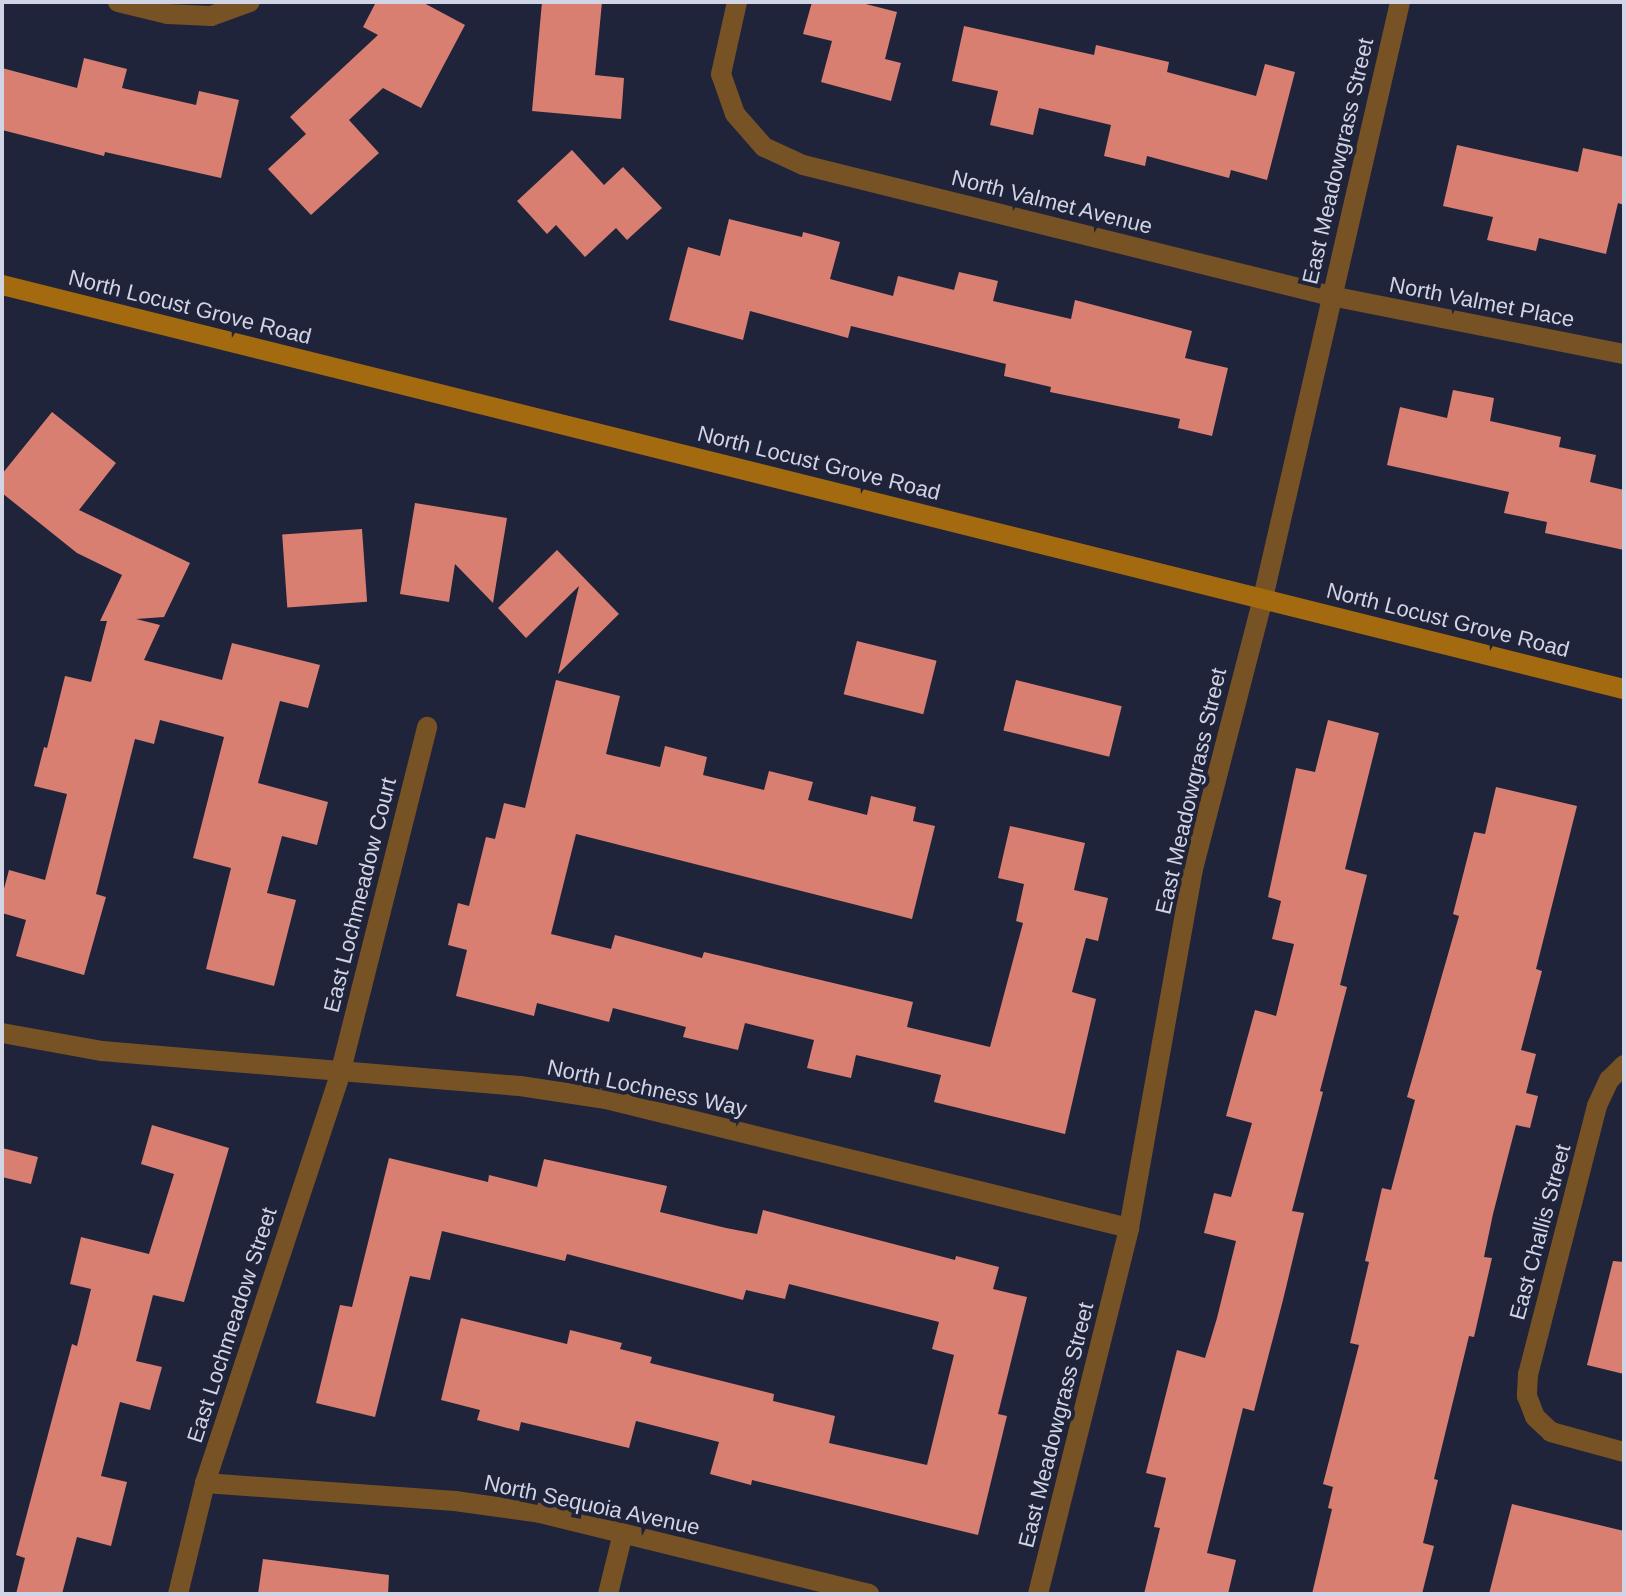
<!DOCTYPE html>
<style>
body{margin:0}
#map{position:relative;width:1626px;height:1596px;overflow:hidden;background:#20243b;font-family:Helvetica,sans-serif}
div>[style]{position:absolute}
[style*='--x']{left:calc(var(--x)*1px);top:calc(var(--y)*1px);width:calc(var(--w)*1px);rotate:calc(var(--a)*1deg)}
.building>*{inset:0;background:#d97f71;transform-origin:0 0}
.street>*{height:20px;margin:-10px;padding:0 10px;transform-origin:10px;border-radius:10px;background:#775224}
.secondary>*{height:20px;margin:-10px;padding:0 10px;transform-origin:10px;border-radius:10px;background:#a46a0f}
span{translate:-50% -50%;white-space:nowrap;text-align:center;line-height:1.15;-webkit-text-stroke:8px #20243b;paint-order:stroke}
.street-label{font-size:22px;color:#d0d4e4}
.frame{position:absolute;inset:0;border:4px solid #d0d4e4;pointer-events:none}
</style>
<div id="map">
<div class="building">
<div style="clip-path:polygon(376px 2px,422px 2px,465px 25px,421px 108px,383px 88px,349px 120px,379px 153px,311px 215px,268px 169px,306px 134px,290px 117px,378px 35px,363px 27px)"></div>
<div style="clip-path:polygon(542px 2px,602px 2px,595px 75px,624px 78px,621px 119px,532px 111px)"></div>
<div style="clip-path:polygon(812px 2px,858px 2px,897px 12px,885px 59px,901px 63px,891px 101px,821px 82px,832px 41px,803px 34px)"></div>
<div style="clip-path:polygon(964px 26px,1094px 55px,1096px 45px,1169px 62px,1167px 72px,1256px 96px,1265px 64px,1295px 72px,1267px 180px,1231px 170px,1229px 178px,1147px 156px,1145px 166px,1104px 156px,1111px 125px,1039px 108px,1033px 135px,990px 125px,998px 91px,952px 81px)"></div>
<div style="clip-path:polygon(84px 58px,127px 69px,122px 88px,196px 105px,199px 91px,239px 100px,221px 178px,105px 152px,104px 156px,2px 130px,2px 68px,77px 88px)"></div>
<div style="clip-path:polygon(1457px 145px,1578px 172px,1583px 148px,1624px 157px,1624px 205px,1618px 203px,1606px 254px,1539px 238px,1536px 251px,1487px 240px,1493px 217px,1443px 206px)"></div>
<div style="clip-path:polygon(572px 150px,604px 185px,623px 167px,662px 208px,627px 240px,616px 228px,585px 257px,556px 225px,547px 234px,517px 201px)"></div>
<div style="clip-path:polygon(729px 219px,802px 237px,803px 232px,840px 242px,830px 279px,893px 296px,898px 276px,954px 290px,959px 272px,998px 281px,993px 301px,1071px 319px,1075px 300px,1192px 331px,1185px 358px,1228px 368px,1212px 436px,1178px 428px,1180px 419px,1050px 392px,1051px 387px,1004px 376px,1006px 364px,851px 326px,848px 338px,750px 311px,743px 340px,669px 320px,688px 247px,720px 256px)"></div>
<div style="clip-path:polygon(1453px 390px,1494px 398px,1490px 421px,1561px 437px,1559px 447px,1596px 455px,1590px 482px,1624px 490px,1624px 550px,1545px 533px,1547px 522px,1504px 513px,1509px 492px,1387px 465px,1400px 407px,1447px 418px)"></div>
<div style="clip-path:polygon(52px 412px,116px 463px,79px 510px,190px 563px,164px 617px,136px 619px,160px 625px,144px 660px,222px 680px,232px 643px,320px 665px,308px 708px,280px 701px,258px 783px,328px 802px,317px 845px,282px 836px,267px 893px,296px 900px,274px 986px,206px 969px,231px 868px,193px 858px,224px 737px,160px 720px,154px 744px,135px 739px,96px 894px,106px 897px,84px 975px,16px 956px,26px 920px,2px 913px,2px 896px,9px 870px,45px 880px,67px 794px,34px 786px,44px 747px,47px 748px,65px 676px,91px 682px,107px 621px,100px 621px,122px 575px,77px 553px,2px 493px,2px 474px)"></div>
<div style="clip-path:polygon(415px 503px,507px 518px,493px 603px,455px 564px,449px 602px,400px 594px)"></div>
<div style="left:362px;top:529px;width:73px;height:80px;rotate:86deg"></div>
<div style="clip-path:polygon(557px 550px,619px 614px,558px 674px,579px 586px,526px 638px,498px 608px)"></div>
<div style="left:857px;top:641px;width:82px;height:55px;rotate:14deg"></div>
<div style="clip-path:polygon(556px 680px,620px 696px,606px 754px,660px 767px,665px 746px,707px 757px,703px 775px,764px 790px,769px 771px,813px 782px,808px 800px,867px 815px,871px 796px,916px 807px,913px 821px,935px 826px,912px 919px,576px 834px,551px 934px,611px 949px,615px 935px,702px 958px,704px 952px,913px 1002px,907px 1027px,990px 1047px,1023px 923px,1016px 921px,1024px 884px,998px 878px,1010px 826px,1085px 843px,1074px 890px,1108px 898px,1098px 941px,1086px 938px,1072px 992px,1096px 999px,1065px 1134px,934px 1102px,941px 1075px,856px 1055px,851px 1078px,807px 1068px,814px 1040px,745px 1023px,738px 1050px,683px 1037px,686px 1027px,613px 1008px,609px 1022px,537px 1003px,534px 1016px,456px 996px,467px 950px,448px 945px,458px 903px,469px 906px,486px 837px,495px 839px,504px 803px,525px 808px)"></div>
<div style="left:1016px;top:680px;width:109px;height:52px;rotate:14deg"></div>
<div style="clip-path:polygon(1328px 720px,1379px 733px,1345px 869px,1367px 875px,1340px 985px,1347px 987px,1320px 1091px,1323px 1092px,1292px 1211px,1304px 1213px,1283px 1300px,1254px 1411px,1243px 1408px,1207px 1553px,1236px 1560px,1228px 1594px,1144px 1594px,1160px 1528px,1154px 1527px,1166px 1478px,1146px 1473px,1177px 1350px,1205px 1358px,1217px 1318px,1236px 1241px,1204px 1233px,1214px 1193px,1231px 1197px,1252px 1123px,1226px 1116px,1255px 1010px,1276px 1016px,1294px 944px,1272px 939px,1281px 901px,1268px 897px,1296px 768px,1315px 772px)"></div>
<div style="clip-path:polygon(1496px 787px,1577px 806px,1536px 969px,1542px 971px,1521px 1050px,1536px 1054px,1526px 1093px,1538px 1096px,1530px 1128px,1516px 1125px,1493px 1214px,1484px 1257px,1492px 1258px,1474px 1337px,1469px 1336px,1434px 1479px,1438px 1480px,1423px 1543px,1434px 1546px,1422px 1594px,1312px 1594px,1332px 1509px,1328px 1508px,1333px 1487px,1323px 1484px,1359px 1345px,1350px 1343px,1369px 1262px,1365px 1261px,1382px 1188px,1391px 1190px,1415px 1100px,1407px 1097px,1459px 916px,1453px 914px,1474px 832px,1485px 834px)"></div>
<div style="clip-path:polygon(152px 1125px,229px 1148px,184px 1302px,153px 1295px,136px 1361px,162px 1367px,150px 1410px,120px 1402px,101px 1476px,127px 1482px,111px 1546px,77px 1537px,62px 1594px,16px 1594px,25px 1558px,16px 1555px,72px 1344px,77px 1346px,91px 1289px,70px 1284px,81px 1237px,149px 1254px,174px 1174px,141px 1164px)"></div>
<div style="clip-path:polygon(2px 1148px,38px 1157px,31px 1184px,2px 1177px)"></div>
<div style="clip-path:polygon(389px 1158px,488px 1182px,489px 1175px,537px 1187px,544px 1159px,667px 1186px,660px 1212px,726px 1228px,757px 1234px,763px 1210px,955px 1260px,956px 1256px,999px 1267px,993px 1289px,1027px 1297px,998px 1414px,1007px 1416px,978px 1535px,752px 1480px,751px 1485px,710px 1474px,719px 1442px,636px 1421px,629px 1448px,521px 1422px,519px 1431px,477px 1420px,480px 1410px,441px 1400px,461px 1318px,567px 1344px,570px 1330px,622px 1343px,620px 1349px,652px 1357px,650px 1363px,774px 1394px,773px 1401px,835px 1416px,829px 1443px,927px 1465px,954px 1355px,932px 1349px,939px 1322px,789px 1284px,785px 1299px,746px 1290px,743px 1300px,567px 1254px,565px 1261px,442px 1231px,430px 1280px,410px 1276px,375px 1417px,316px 1403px,340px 1305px,352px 1307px)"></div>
<div style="clip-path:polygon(1613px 1261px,1624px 1262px,1624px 1374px,1587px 1365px)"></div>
<div style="clip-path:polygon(1512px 1504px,1624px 1531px,1624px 1594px,1489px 1594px)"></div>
<div style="clip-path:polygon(263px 1559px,389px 1575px,388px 1594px,258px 1594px)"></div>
</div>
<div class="street">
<div style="--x:118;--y:2;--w:51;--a:13.5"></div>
<div style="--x:168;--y:14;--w:43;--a:2.7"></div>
<div style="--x:211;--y:16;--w:41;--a:-19.7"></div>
<div style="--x:737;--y:2;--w:74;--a:102.5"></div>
<div style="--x:721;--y:74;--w:42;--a:70.7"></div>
<div style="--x:735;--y:114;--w:44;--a:48.7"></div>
<div style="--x:764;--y:147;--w:43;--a:24.8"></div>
<div style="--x:803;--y:165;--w:544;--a:13.93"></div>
<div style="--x:1331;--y:296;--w:299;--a:11.2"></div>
<div style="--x:2;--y:1033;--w:102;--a:10.2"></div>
<div style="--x:102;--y:1051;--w:419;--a:4.8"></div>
<div style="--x:520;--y:1086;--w:87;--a:8.6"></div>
<div style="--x:606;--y:1099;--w:539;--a:13.86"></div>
<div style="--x:1624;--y:1065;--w:21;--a:135"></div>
<div style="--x:1609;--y:1080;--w:29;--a:115"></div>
<div style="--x:1597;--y:1106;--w:277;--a:104.4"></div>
<div style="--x:1528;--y:1374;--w:22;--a:93"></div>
<div style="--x:1527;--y:1396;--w:22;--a:69"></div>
<div style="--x:1535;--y:1417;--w:22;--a:43"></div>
<div style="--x:1551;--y:1432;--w:76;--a:15.3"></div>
<div style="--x:205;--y:1483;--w:251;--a:4.1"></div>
<div style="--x:455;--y:1501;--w:86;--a:8"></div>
<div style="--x:540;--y:1513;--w:339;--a:13.8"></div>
<div style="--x:178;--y:1594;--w:114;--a:-76.3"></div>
<div style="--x:205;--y:1483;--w:431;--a:-71.7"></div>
<div style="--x:340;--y:1074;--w:358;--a:-75.9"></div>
<div style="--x:608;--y:1594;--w:63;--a:-76.2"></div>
<div style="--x:1038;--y:1594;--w:377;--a:-76"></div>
<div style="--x:1129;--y:1228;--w:365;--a:-79.9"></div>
<div style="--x:1193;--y:869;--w:280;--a:-75.5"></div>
<div style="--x:1263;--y:598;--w:612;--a:-77.05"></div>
</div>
<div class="secondary">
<div style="--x:2;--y:285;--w:1672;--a:13.99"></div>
</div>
<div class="street-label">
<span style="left:1338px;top:161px;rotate:-77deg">East Meadowgrass Street</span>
<span style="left:1052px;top:202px;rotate:14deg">North Valmet Avenue</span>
<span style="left:1482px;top:302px;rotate:11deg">North Valmet Place</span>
<span style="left:190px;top:307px;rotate:14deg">North Locust Grove Road</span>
<span style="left:819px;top:463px;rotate:14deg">North Locust Grove Road</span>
<span style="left:1448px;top:620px;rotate:14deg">North Locust Grove Road</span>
<span style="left:1191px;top:791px;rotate:-77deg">East Meadowgrass Street</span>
<span style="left:360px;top:895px;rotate:-76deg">East Lochmeadow Court</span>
<span style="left:647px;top:1088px;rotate:12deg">North Lochness Way</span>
<span style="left:1540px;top:1232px;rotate:-75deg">East Challis Street</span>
<span style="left:232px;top:1325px;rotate:-72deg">East Lochmeadow Street</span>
<span style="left:1056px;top:1425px;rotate:-76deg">East Meadowgrass Street</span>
<span style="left:592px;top:1505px;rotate:12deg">North Sequoia Avenue</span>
</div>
<div class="frame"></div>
</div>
